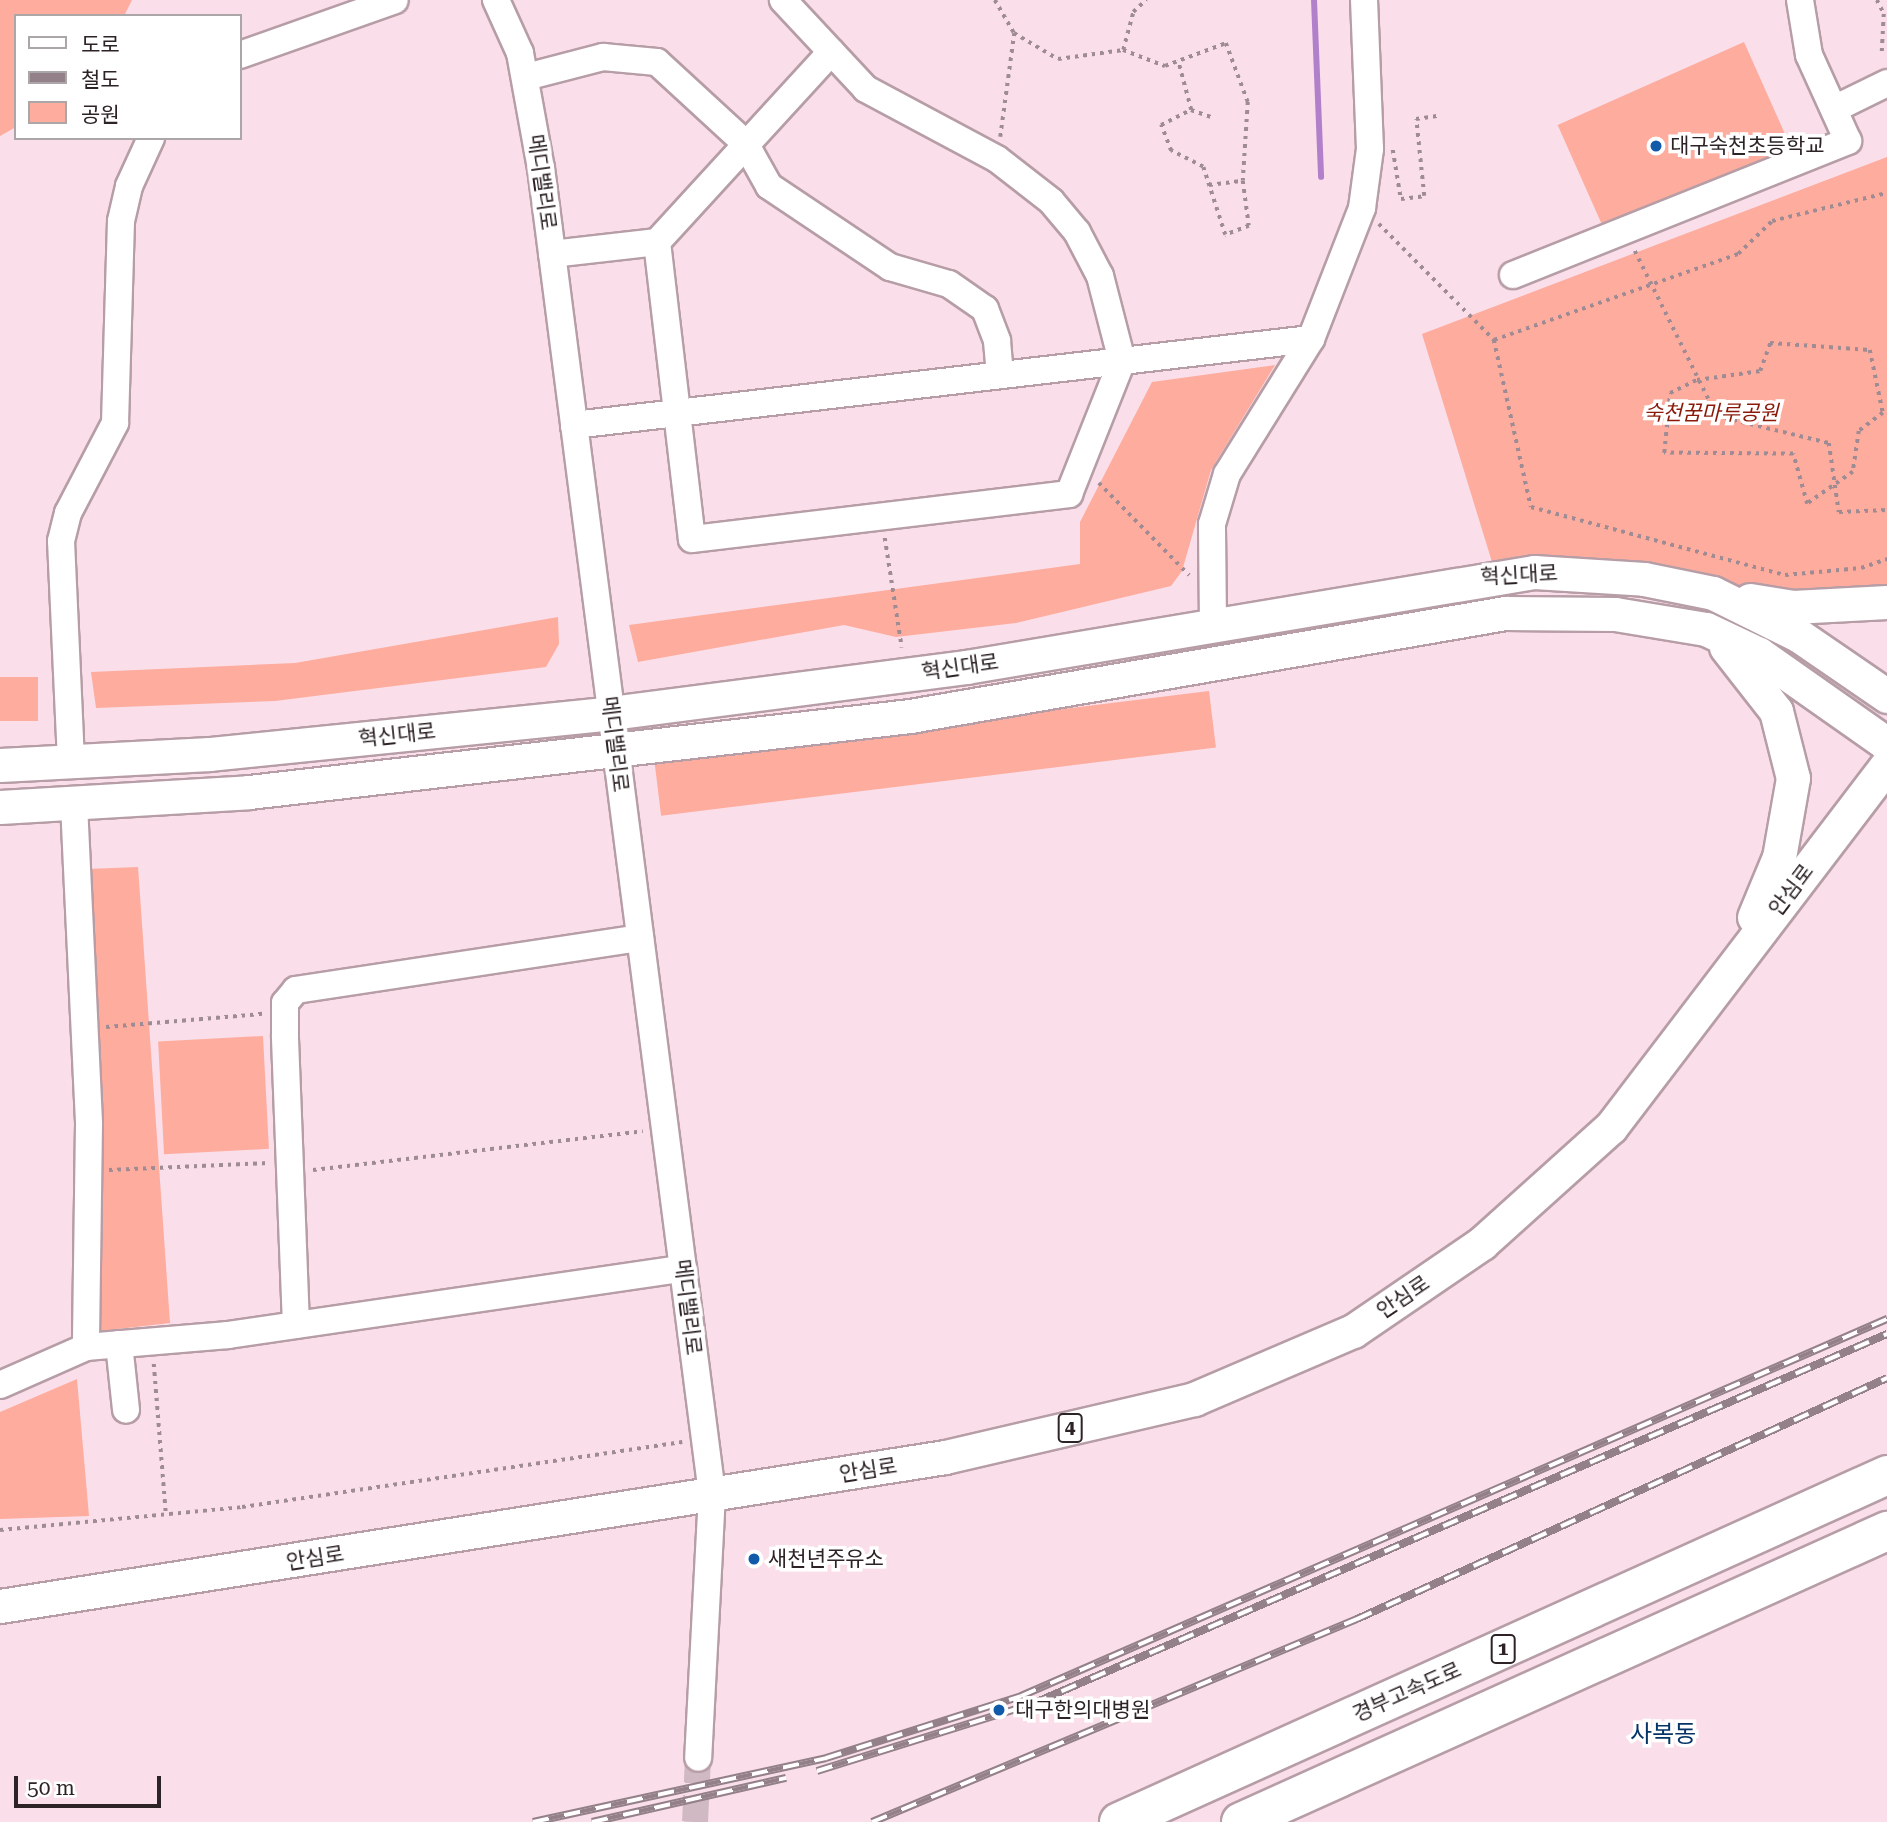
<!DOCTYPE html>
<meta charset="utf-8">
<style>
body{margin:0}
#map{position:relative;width:1887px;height:1822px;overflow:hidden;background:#fadfea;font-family:"Roboto Serif","Noto Sans KR",serif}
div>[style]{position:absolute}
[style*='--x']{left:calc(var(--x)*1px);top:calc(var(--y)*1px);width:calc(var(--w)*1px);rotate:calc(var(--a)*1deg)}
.green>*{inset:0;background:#feac9d;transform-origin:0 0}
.stream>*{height:6px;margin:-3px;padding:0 3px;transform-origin:3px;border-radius:3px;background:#b180cb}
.minor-tunnel>*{height:26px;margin-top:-13px;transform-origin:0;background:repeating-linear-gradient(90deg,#d1b9c3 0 26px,transparent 0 39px)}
.path>*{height:3.5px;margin-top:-1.75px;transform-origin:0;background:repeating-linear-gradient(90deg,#9e8b93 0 3.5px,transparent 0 8.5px)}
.roads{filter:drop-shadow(2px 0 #b69da6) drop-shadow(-2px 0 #b69da6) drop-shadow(0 2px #b69da6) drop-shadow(0 -2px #b69da6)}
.minor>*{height:26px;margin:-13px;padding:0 13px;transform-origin:13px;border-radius:13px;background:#fff}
.major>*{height:33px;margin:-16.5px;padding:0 16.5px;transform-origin:16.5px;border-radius:16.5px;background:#fff}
.highway>*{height:38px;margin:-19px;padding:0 19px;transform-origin:19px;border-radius:19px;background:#fff}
.rail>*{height:8px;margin-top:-4px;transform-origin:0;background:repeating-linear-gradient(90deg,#fff 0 16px,#938088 0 32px);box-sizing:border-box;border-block:2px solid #938088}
.dots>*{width:19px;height:19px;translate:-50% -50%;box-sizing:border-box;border:4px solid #fff;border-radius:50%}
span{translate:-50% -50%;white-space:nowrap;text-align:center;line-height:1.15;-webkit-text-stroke:7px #fff;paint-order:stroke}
.shield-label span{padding:2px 5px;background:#fff;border:2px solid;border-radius:5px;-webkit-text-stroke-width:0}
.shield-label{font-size:19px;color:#2d2327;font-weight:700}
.poi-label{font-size:21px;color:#2d2327}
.left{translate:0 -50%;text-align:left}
.street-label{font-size:21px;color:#2d2327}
.park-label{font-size:21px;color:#8a190a;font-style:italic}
.quarter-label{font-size:24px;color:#063466}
.legend{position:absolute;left:14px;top:14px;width:228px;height:126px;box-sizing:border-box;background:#fff;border:2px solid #aba7a9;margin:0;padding:9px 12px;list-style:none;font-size:21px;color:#2d2327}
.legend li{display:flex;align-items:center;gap:14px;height:35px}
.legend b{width:35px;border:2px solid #aba7a9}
.scale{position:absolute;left:14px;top:1776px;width:147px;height:32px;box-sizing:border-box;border:4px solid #2d2327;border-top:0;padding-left:9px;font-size:21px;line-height:24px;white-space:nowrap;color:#2d2327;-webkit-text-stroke:5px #fff;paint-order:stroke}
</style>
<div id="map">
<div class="green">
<div style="clip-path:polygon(0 0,132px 0,124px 16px,16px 16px,16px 127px,0 136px)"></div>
<div style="left:1744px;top:42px;width:119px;height:204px;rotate:66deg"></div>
<div style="clip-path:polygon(1887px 157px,1887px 601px,1496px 575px,1422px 334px)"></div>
<div style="clip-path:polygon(1275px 365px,1211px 470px,1182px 571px,1171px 586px,1016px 623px,896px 637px,844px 625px,638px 662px,629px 625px,1080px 564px,1080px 522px,1152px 382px)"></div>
<div style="clip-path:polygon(558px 617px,559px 644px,546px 667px,275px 701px,96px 708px,91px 672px,295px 663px)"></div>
<div style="left:38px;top:677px;width:44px;height:38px;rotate:90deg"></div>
<div style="left:1209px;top:691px;width:57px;height:559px;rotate:83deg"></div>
<div style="clip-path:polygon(138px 867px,170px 1323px,101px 1331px,87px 869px)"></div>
<div style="left:263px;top:1036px;width:113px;height:105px;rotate:87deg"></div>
<div style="clip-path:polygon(77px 1379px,89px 1516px,0 1519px,0 1412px)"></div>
</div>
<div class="stream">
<div style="--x:1314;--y:0;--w:177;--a:87.7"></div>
</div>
<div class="minor-tunnel">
<div style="--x:695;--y:1822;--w:64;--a:-87.3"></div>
</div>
<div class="path">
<div style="--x:995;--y:0;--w:38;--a:60"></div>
<div style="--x:1877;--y:0;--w:16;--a:63"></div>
<div style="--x:1884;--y:14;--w:39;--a:93"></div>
<div style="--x:1123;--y:50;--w:45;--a:20.9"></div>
<div style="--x:1165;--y:66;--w:65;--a:-20.7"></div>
<div style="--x:1226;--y:43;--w:63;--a:69.6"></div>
<div style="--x:1248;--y:102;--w:79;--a:93.6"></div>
<div style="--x:1243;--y:181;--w:45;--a:82.4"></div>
<div style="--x:1249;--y:226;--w:26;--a:159"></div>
<div style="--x:1225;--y:235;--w:71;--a:-107.9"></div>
<div style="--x:1203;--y:167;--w:36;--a:-153"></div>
<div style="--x:1171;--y:151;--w:28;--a:-111"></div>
<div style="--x:1161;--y:125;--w:34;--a:-27"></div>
<div style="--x:1191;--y:110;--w:51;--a:-104.9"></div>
<div style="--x:1191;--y:110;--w:24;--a:19"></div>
<div style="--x:1000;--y:137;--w:105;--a:-82.3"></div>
<div style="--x:1014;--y:33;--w:51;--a:30.6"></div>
<div style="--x:1058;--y:59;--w:66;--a:-7.9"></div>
<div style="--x:1123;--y:50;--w:39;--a:-75"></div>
<div style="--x:1133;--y:12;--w:18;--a:-43"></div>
<div style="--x:1393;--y:150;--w:50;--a:80.7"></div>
<div style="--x:1401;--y:199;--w:23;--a:-7"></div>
<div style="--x:1424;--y:196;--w:77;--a:-95.9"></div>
<div style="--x:1416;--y:119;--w:21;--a:-8"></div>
<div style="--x:1209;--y:185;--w:34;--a:-7"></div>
<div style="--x:1379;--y:224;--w:163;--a:45.2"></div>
<div style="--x:1494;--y:340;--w:171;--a:77.5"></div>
<div style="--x:1531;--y:507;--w:263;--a:15"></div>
<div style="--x:1785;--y:575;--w:76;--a:-5.3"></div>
<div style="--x:1861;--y:568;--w:28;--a:-19"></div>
<div style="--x:1635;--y:251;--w:184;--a:63.6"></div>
<div style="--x:1717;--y:416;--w:115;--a:13.6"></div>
<div style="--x:1829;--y:443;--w:70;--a:81.8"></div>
<div style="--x:1839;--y:512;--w:48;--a:-2.4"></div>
<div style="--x:1494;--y:340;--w:259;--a:-19.4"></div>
<div style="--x:1738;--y:254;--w:47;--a:-44.1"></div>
<div style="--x:1772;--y:221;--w:118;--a:-13.7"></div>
<div style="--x:1770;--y:343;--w:100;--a:4"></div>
<div style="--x:1870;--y:350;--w:64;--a:78.3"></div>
<div style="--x:1883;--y:413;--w:30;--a:143"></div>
<div style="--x:1859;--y:431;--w:41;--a:98.3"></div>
<div style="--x:1853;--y:472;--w:56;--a:145.2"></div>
<div style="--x:1807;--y:504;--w:52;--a:-105.6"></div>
<div style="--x:1793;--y:454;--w:129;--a:-179.6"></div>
<div style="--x:1664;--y:453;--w:60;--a:-84.3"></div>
<div style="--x:1670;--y:393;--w:30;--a:-26"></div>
<div style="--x:1697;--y:380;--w:64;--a:-8.1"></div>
<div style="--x:1760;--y:371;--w:30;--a:-70"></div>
<div style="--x:1099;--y:483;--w:129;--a:45.6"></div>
<div style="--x:885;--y:538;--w:111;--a:81.2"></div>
<div style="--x:106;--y:1027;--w:157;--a:-4.8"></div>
<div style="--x:109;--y:1170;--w:160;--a:-2.5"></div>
<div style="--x:313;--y:1170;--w:332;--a:-6.7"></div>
<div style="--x:154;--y:1364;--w:150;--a:85.4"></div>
<div style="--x:0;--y:1530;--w:243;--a:-5.4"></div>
<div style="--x:242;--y:1507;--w:445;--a:-8.4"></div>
</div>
<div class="roads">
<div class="minor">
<div style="--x:496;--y:0;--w:58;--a:65.6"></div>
<div style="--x:520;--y:53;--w:117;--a:79.7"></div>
<div style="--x:541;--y:168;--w:1337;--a:82.65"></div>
<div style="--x:712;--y:1494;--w:264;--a:93"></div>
<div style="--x:240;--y:55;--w:164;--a:-19.5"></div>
<div style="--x:526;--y:77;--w:80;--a:-14.6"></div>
<div style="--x:603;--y:57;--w:54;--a:5.3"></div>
<div style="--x:657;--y:62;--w:120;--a:42.6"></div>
<div style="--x:745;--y:143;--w:49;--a:60.8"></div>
<div style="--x:769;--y:186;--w:146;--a:33.8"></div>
<div style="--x:890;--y:267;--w:61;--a:16.1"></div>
<div style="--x:949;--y:284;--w:44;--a:34.8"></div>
<div style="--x:985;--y:309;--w:34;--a:69"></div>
<div style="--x:997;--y:341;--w:34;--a:85"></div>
<div style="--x:1834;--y:109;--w:59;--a:-26.1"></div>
<div style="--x:657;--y:242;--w:299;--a:83.3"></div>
<div style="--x:692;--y:539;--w:380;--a:-6.8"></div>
<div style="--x:1069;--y:494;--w:143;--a:-68.3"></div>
<div style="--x:1122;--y:361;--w:88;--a:-104.5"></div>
<div style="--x:1100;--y:276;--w:50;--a:-117.6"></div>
<div style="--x:1077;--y:232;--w:40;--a:-130"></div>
<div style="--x:1051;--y:201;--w:68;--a:-142.1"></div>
<div style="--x:997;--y:159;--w:149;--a:-151.9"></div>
<div style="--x:866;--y:89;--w:122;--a:-133"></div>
<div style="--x:552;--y:254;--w:106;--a:-6.5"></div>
<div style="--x:657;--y:242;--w:258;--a:-47.5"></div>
<div style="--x:1513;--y:275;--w:361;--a:-21.8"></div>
<div style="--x:1848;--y:141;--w:94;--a:-114.4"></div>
<div style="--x:1809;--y:55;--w:56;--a:-99.3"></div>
<div style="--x:574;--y:425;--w:742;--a:-6.66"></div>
<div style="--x:1213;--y:624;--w:100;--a:-90.6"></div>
<div style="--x:1212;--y:524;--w:52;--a:-73.3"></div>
<div style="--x:1227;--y:474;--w:159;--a:-58.1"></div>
<div style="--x:1311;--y:339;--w:141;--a:-68.7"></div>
<div style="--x:1362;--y:208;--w:60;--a:-82.3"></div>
<div style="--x:1370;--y:149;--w:149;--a:-92.3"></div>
<div style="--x:71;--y:761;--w:220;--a:-92.6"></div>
<div style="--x:61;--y:541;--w:29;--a:-76"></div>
<div style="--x:68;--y:513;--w:102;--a:-62.4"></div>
<div style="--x:115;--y:423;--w:202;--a:-88.3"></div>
<div style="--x:121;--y:221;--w:36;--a:-77"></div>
<div style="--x:129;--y:186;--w:53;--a:-65.4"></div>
<div style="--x:74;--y:804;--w:320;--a:87.3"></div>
<div style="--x:89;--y:1124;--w:223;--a:90.8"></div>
<div style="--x:296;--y:1325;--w:290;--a:-92.2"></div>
<div style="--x:285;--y:1035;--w:32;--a:-90"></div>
<div style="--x:285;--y:1003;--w:17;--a:-50"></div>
<div style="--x:296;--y:990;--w:348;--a:-8.6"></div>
<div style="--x:119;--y:1344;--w:66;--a:83.9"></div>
<div style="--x:0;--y:1385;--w:94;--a:-23.8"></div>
<div style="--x:86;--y:1347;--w:143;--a:-4.8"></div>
<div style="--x:228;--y:1335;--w:460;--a:-8.3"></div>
</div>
<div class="major">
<div style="--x:1750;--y:600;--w:44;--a:9.2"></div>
<div style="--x:1793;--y:607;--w:94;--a:-3"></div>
<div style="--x:1726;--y:647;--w:81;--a:52"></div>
<div style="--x:1776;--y:711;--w:69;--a:75.8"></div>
<div style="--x:1793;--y:778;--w:80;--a:100"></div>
<div style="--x:1779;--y:857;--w:65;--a:112.6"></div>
<div style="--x:0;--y:765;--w:210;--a:-3"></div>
<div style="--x:210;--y:754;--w:403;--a:-5.8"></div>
<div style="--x:611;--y:713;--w:358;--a:-7.4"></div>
<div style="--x:966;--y:667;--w:576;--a:-9.5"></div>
<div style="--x:1534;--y:572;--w:110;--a:3.6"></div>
<div style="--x:1644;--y:579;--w:70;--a:11.5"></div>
<div style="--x:1713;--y:593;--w:95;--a:26.3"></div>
<div style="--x:1798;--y:635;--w:108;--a:34.4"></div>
<div style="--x:0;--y:807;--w:249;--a:-3.4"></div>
<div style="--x:249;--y:792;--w:665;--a:-6.56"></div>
<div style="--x:910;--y:716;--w:604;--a:-9.82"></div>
<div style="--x:1505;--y:613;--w:110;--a:0.5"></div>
<div style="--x:1615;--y:614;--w:92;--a:9.4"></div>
<div style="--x:1706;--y:629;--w:59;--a:25.3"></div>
<div style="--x:1759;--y:654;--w:156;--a:35.1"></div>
<div style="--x:0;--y:1606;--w:957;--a:-8.96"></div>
<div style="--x:945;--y:1457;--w:256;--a:-13.1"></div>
<div style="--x:1194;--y:1399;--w:173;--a:-23.2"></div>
<div style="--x:1353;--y:1331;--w:156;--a:-34.3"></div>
<div style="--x:1482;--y:1243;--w:173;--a:-42"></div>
<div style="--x:1611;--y:1127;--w:455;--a:-52.7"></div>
</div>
<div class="highway">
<div style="--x:1119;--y:1822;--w:843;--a:-24.31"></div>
<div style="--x:1241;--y:1822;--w:709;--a:-24.25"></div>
</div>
</div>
<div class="rail">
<div style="--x:817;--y:1771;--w:225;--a:-17.3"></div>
<div style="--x:1032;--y:1704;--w:932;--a:-23.4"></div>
<div style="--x:533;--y:1822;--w:300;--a:-12.3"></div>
<div style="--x:826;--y:1758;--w:205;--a:-17.6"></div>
<div style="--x:1021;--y:1696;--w:945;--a:-23.53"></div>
<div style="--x:592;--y:1822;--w:199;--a:-12.8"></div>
<div style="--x:872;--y:1822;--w:526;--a:-22.71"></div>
<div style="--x:1357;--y:1619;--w:582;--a:-24.45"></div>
</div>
<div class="dots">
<div style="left:1656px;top:146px;background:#115aaa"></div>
<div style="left:754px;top:1559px;background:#115aaa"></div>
<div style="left:999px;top:1710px;background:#115aaa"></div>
</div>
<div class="shield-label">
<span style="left:1070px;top:1428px">4</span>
<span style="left:1503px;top:1649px">1</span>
</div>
<div class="poi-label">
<span class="left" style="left:1670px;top:146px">대구숙천초등학교</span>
<span class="left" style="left:768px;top:1559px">새천년주유소</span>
<span class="left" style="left:1015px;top:1710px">대구한의대병원</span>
</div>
<div class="street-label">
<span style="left:542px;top:182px;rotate:82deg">메디밸리로</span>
<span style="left:1519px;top:575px;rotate:-3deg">혁신대로</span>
<span style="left:960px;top:667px;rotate:-8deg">혁신대로</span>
<span style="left:397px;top:735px;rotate:-6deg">혁신대로</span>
<span style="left:615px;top:744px;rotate:83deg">메디밸리로</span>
<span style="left:1791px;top:890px;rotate:-53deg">안심로</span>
<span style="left:1403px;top:1297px;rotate:-34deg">안심로</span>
<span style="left:688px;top:1307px;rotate:83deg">메디밸리로</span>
<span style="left:868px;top:1470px;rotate:-9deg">안심로</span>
<span style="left:315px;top:1558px;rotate:-9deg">안심로</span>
<span style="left:1407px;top:1692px;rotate:-24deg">경부고속도로</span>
</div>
<div class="park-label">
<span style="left:1711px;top:413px">숙천꿈마루공원</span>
</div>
<div class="quarter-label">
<span style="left:1663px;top:1735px">사복동</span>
</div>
<ul class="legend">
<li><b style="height:9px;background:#fff"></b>도로</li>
<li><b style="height:9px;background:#938088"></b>철도</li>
<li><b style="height:19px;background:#feac9d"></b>공원</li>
</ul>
<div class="scale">50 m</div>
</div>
